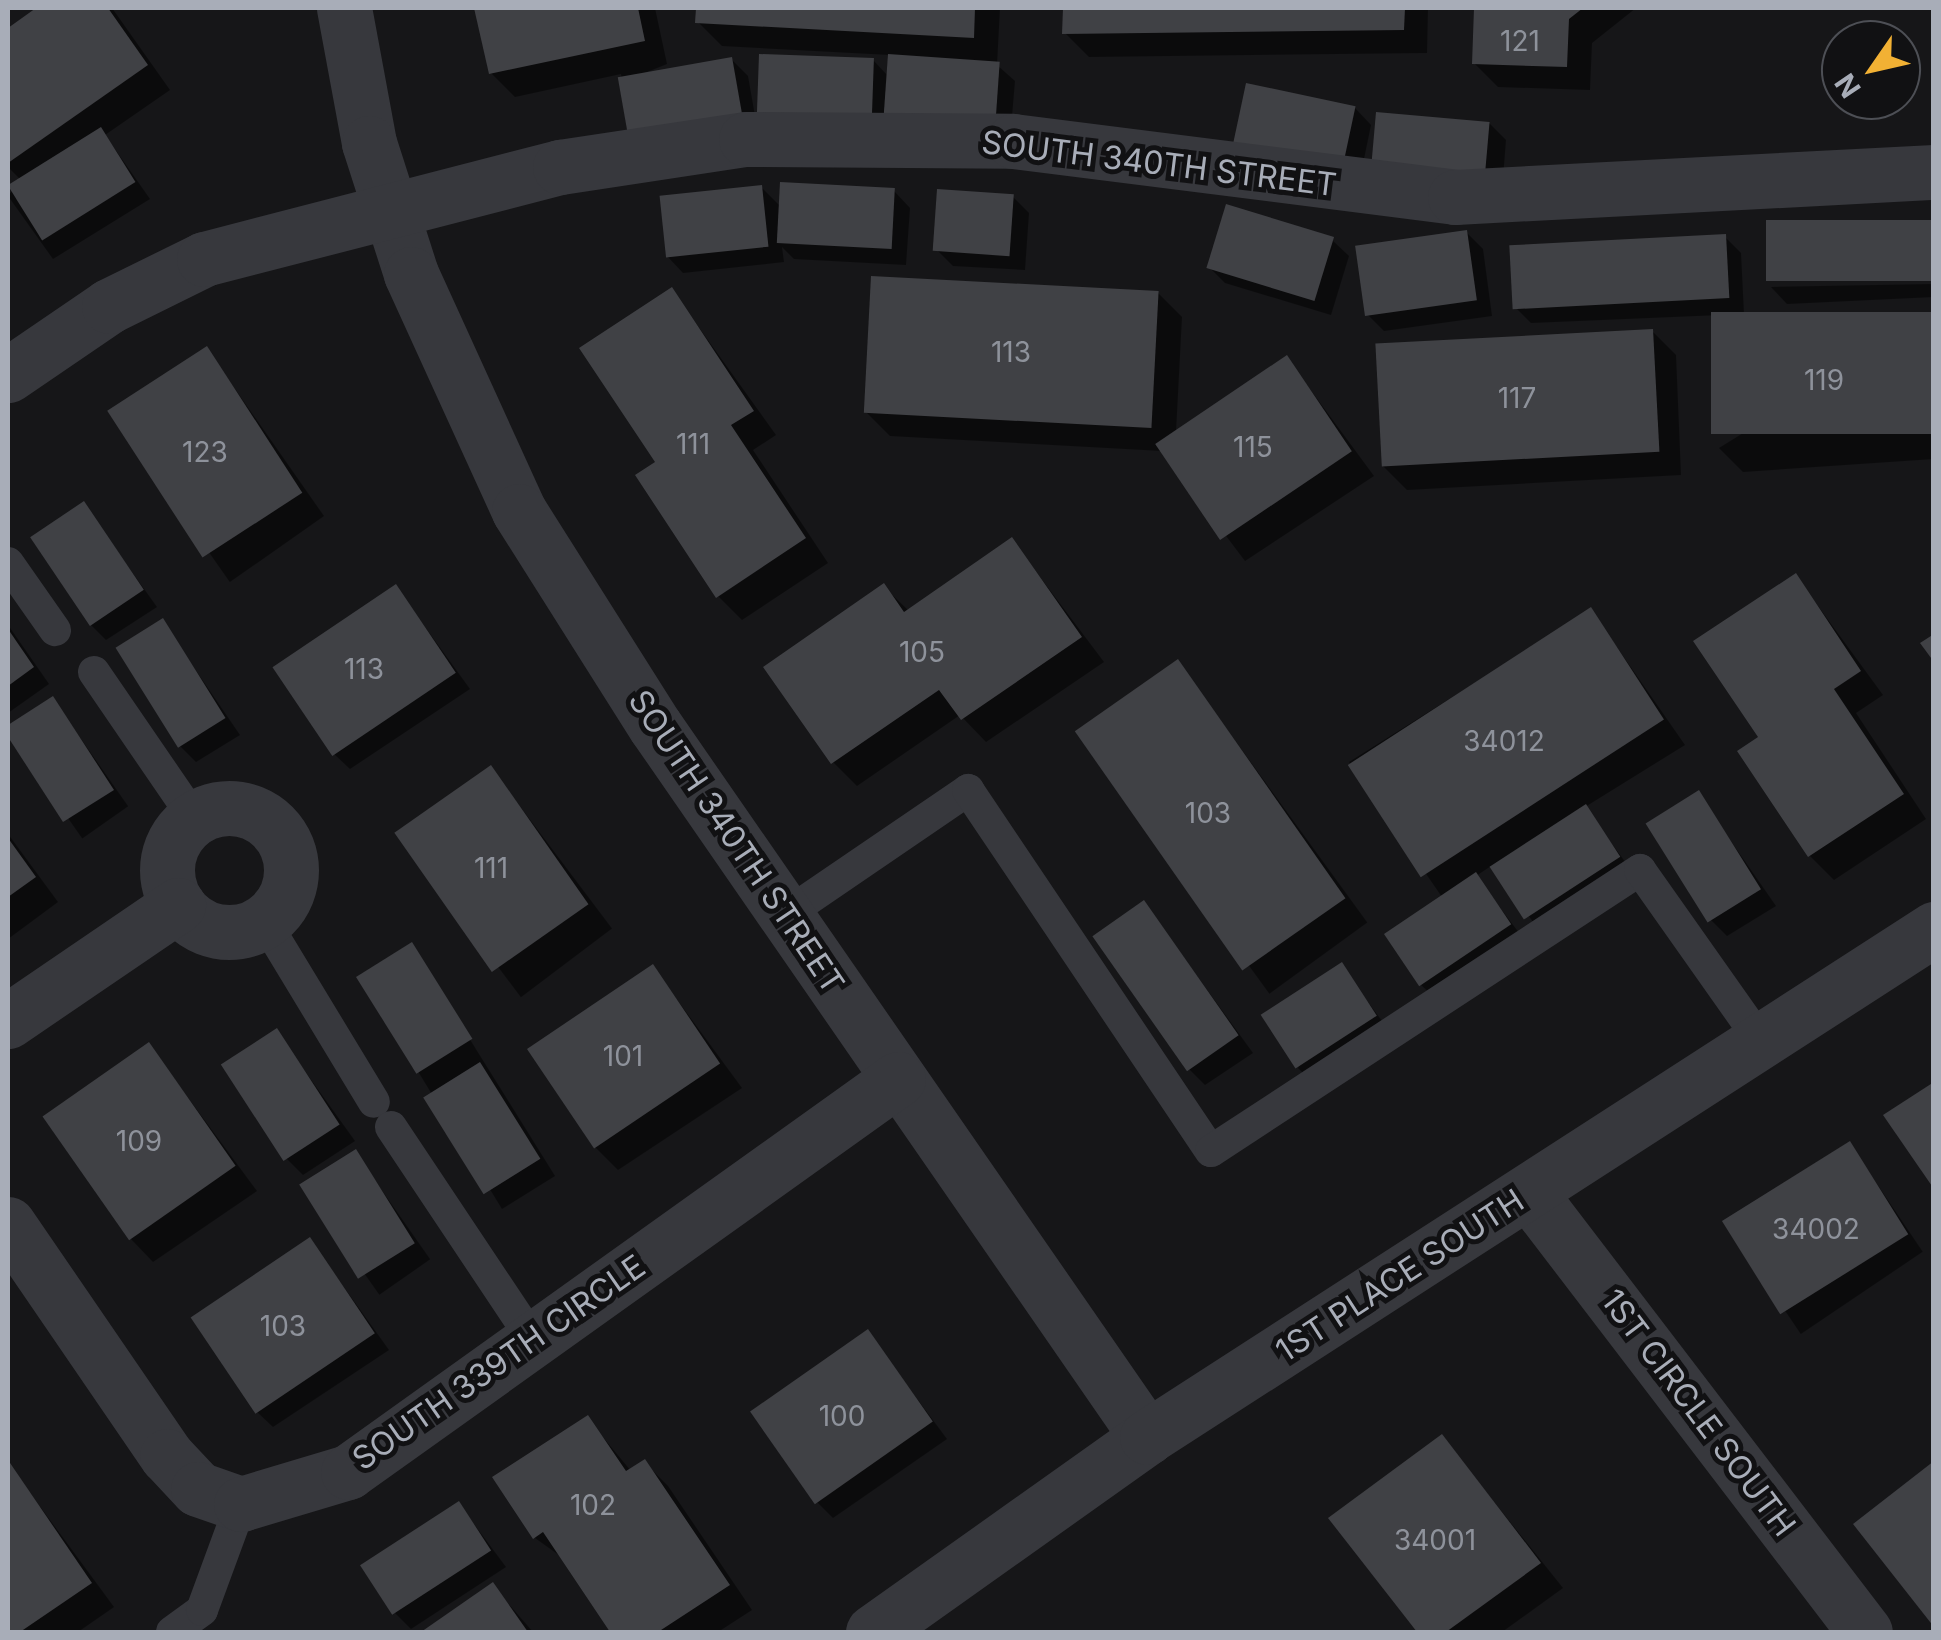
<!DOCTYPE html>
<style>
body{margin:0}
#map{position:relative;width:1941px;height:1640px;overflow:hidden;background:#161618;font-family:Inter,sans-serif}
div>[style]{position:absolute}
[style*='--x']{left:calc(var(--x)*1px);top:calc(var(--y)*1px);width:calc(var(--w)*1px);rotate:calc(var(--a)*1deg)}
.shadow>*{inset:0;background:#0007;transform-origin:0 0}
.building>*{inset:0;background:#404145;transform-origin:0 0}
.lane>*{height:32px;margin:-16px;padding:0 16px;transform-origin:16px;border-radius:16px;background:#37383d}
.street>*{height:55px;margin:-27.5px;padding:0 27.5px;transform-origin:27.5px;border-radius:27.5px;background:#37383d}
.street>.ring{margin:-27.5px;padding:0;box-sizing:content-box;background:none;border:55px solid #37383d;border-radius:50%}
span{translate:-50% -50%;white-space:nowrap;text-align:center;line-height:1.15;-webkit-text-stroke:10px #111113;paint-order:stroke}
.number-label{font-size:28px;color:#8e929b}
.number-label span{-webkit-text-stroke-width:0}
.street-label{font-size:32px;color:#a8adb8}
.frame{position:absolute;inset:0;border:10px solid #a8adb8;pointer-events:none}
.north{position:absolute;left:1821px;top:20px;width:100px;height:100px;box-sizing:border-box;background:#111113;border:2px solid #4d4f55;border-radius:50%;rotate:236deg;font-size:28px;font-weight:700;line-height:40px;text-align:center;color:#a8adb8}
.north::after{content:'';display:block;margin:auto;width:35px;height:45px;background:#f2b134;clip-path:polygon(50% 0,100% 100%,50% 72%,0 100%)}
</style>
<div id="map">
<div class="shadow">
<div style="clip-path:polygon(41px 8px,112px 8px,170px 90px,105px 135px,150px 199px,53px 259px,8px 196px,21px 180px,8px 167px,8px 31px)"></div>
<div style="clip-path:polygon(477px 8px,655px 8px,667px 64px,642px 74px,731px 59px,748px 76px,758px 133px,630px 135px,621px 74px,515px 97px,491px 73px)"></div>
<div style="clip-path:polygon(699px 8px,1000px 8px,997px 65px,1015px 81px,1010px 140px,775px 129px,873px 60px,888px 76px,890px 55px,722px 46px,698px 22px)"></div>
<div style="clip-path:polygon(1065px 8px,1428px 8px,1427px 53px,1089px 57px,1065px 33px)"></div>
<div style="clip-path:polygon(1476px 8px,1636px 8px,1592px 43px,1590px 90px,1498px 87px,1474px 63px)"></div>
<div style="clip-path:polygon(1248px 86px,1355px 108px,1371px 125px,1358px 188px)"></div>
<div style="clip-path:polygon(1489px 123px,1506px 140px,1501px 203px,1390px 194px)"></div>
<div style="clip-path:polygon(762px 188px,781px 207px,894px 191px,910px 208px,906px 265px,794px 259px,782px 247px,784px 262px,683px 273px,667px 256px)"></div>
<div style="clip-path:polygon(1012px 196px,1029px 213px,1025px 270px,953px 266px,937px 250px)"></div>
<div style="clip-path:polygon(1467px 233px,1483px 249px,1492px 316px,1384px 331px,1368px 315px)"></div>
<div style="clip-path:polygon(1725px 237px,1741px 253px,1744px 314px,1531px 323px,1514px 306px)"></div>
<div style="clip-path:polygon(1332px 240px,1349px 256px,1331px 315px,1225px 283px,1209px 267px)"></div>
<div style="clip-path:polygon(1934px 284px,1934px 297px,1787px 304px,1771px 287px)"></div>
<div style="clip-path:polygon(672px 290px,776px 435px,753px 450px,828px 563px,742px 620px,718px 596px,658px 463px)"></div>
<div style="clip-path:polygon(1158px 293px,1182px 317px,1176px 432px,1287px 358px,1374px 476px,1245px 561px,1162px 451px,890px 436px,866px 412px)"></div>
<div style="clip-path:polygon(1934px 315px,1934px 459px,1743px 472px,1719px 448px)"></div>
<div style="clip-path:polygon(1652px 331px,1676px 355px,1681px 475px,1407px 490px,1383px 466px)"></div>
<div style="left:207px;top:349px;width:204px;height:115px;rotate:55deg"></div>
<div style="clip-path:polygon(84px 505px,157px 607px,106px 640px,90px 624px)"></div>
<div style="clip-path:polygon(1012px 540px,1104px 662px,986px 742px,960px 715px,857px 786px,833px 762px,884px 587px,909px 611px)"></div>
<div style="clip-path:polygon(1796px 576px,1883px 695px,1856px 713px,1926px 819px,1834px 880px,1810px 856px,1761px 738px)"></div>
<div style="clip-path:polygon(396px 587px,470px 689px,350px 769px,333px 753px)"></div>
<div style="clip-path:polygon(1591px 610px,1685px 745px,1585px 807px,1634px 874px,1543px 935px,1491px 866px,1476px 876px,1526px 942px,1437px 1000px,1420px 984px,1442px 897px,1349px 762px)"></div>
<div style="clip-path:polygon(162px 621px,240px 735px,196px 762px,180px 746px)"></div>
<div style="clip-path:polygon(8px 625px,49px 684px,8px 713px)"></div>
<div style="left:1178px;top:662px;width:322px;height:121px;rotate:54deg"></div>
<div style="left:53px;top:699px;width:131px;height:56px;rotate:55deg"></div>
<div style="left:491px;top:768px;width:201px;height:114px;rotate:53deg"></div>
<div style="clip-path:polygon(1698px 794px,1776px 906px,1727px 936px,1711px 920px)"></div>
<div style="clip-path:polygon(8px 834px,58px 902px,8px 939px)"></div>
<div style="clip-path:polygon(1144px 903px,1253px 1053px,1205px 1085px,1189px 1069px)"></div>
<div style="clip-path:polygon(411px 945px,555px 1176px,502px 1209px,419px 1073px)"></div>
<div style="clip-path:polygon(1341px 966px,1391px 1033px,1314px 1084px,1298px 1068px)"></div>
<div style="clip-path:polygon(653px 967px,742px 1088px,618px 1170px,594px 1146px)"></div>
<div style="clip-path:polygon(276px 1031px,355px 1141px,303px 1175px,287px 1159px)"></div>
<div style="clip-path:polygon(149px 1045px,257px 1191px,153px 1262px,130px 1238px)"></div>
<div style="left:1850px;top:1144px;width:130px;height:147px;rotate:56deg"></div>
<div style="left:355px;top:1152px;width:131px;height:62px;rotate:55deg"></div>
<div style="clip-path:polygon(310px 1240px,389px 1350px,273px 1427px,256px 1411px)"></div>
<div style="clip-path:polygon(868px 1333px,947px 1439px,833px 1518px,817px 1502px)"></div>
<div style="clip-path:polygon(587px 1418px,631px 1471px,644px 1462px,668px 1486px,752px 1610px,718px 1632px,613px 1632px,563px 1558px,535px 1538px)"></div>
<div style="clip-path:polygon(1442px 1437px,1563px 1588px,1502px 1632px,1420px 1632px,1332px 1519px)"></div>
<div style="clip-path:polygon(8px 1463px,114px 1607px,78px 1632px,8px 1632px)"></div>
<div style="clip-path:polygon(459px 1504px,506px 1567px,411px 1629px,395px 1613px)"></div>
<div style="clip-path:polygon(493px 1586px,533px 1632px,426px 1632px)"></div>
</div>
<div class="building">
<div style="clip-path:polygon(36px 8px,108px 8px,148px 65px,8px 163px,8px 28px)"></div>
<div style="clip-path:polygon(474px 8px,638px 8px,645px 41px,489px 74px)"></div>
<div style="clip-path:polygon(696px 8px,975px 8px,974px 38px,695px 23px)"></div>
<div style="clip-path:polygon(1063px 8px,1405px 8px,1404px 30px,1062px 34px)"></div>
<div style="clip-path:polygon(1474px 8px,1583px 8px,1569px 19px,1567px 67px,1472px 64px)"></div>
<div style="left:759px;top:54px;width:115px;height:60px;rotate:2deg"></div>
<div style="left:888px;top:54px;width:112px;height:62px;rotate:4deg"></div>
<div style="left:732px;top:57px;width:61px;height:116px;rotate:80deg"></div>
<div style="left:1246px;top:83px;width:112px;height:68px;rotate:12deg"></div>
<div style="left:1376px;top:112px;width:114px;height:66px;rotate:5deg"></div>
<div style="left:101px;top:127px;width:65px;height:110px;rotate:58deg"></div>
<div style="left:780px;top:182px;width:115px;height:61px;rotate:3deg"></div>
<div style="left:762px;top:185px;width:62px;height:103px;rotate:84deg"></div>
<div style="left:937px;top:189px;width:77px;height:62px;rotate:4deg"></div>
<div style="left:1226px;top:204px;width:113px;height:67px;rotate:17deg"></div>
<div style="left:1934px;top:220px;width:61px;height:168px;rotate:90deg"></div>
<div style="left:1467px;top:230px;width:71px;height:113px;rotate:82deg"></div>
<div style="left:1726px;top:234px;width:64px;height:217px;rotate:87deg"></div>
<div style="left:871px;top:276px;width:288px;height:137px;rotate:3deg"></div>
<div style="clip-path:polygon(672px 287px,754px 411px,731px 425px,806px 538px,716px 598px,635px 475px,655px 462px,579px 348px)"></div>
<div style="left:1934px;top:312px;width:122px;height:223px;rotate:90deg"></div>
<div style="left:1653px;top:329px;width:123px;height:278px;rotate:87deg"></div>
<div style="left:207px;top:346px;width:175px;height:119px;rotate:57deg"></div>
<div style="left:1287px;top:355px;width:116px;height:159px;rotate:56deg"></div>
<div style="left:84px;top:501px;width:107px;height:65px;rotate:56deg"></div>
<div style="clip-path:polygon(1012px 537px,1082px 637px,961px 720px,939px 690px,831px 764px,763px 667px,884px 583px,904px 612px)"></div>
<div style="clip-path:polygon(1796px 573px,1861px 671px,1834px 689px,1904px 794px,1808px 857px,1737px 751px,1758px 737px,1693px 641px)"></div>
<div style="left:396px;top:584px;width:107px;height:149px;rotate:56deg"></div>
<div style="left:1591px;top:607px;width:134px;height:290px;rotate:57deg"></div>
<div style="left:163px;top:618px;width:118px;height:56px;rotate:58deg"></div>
<div style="clip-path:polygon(8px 629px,34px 667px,8px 686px)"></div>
<div style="clip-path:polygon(1934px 634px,1934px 662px,1920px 643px)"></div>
<div style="left:1178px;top:659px;width:292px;height:126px;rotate:55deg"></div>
<div style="clip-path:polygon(53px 696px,114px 790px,63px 822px,8px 737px,8px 725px)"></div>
<div style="left:491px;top:765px;width:170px;height:118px;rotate:55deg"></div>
<div style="left:1699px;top:790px;width:117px;height:63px;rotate:58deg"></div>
<div style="left:1586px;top:804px;width:63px;height:115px;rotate:57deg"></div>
<div style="clip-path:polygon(8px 838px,36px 877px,8px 897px)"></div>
<div style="left:1476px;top:872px;width:63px;height:111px;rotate:56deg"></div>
<div style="left:1144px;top:900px;width:165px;height:63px;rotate:55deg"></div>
<div style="left:412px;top:942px;width:114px;height:66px;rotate:58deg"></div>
<div style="left:1342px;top:962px;width:64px;height:97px;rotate:57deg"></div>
<div style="left:653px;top:964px;width:120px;height:152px;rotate:56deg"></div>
<div style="left:277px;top:1028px;width:115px;height:67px;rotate:57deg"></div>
<div style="left:149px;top:1042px;width:151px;height:130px;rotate:55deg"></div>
<div style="left:480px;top:1062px;width:114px;height:67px;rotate:58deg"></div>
<div style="clip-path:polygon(1934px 1082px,1934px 1189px,1883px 1115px)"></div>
<div style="left:1850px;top:1141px;width:110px;height:151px;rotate:58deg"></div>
<div style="left:356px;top:1149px;width:111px;height:67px;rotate:58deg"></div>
<div style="left:310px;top:1237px;width:116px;height:144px;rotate:56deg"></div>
<div style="left:868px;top:1329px;width:113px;height:144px;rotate:55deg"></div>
<div style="clip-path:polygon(588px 1415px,626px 1471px,645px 1459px,730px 1585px,658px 1632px,610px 1632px,543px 1532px,533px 1539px,492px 1477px)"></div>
<div style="clip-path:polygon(1442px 1434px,1541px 1563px,1446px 1632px,1417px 1632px,1328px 1518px)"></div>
<div style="clip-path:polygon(8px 1460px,92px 1583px,20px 1632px,8px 1632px)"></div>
<div style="clip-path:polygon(1934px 1461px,1934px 1627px,1853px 1524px)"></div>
<div style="left:459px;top:1501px;width:59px;height:118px;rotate:57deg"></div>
<div style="clip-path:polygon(493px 1582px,528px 1632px,421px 1632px)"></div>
</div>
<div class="lane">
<div style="--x:8;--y:563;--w:82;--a:55"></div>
<div style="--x:94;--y:672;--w:177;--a:55.6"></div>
<div style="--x:785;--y:915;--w:222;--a:-34.3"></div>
<div style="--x:968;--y:790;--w:435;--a:56.1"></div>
<div style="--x:1211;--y:1151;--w:513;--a:-33.23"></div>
<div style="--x:1640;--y:870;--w:208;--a:54.8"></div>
<div style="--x:265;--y:922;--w:210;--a:58.8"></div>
<div style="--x:391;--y:1127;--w:256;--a:56.3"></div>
<div style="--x:172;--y:1632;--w:37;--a:-36"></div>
<div style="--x:202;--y:1610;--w:113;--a:-69.8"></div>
</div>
<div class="street">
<div style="--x:344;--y:8;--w:137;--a:79.5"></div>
<div style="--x:369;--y:143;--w:138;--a:72.2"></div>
<div style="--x:411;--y:274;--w:260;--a:65.5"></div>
<div style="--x:519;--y:511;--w:254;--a:57.7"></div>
<div style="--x:655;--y:726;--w:865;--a:55.32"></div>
<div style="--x:8;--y:375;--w:122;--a:-34.3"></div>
<div style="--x:109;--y:306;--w:106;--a:-26.3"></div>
<div style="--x:204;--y:259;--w:368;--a:-14.5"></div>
<div style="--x:560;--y:167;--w:188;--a:-8.6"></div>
<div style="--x:746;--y:139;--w:267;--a:0.4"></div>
<div style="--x:1013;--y:141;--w:446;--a:7.2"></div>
<div style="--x:1455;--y:197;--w:480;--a:-3"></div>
<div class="ring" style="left:167px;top:808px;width:69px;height:69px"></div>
<div style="--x:8;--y:1021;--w:206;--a:-34.3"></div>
<div style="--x:1530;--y:1194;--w:551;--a:52.59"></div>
<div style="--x:8;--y:1224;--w:281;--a:55.6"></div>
<div style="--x:167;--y:1456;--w:45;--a:46.8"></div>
<div style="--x:198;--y:1489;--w:46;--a:19.2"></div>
<div style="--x:241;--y:1504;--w:112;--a:-16.7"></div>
<div style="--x:348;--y:1472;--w:676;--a:-35.55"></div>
<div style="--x:873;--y:1632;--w:336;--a:-35.4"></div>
<div style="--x:1147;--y:1437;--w:937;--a:-32.84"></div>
</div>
<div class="number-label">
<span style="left:1520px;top:41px">121</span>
<span style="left:1011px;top:352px">113</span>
<span style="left:1824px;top:380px">119</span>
<span style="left:1517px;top:398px">117</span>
<span style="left:693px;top:444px">111</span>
<span style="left:1253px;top:447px">115</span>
<span style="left:205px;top:452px">123</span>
<span style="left:922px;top:652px">105</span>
<span style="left:364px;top:669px">113</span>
<span style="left:1504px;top:741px">34012</span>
<span style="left:1208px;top:813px">103</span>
<span style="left:491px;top:868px">111</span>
<span style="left:623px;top:1056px">101</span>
<span style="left:139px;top:1141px">109</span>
<span style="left:1816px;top:1229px">34002</span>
<span style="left:283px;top:1326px">103</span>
<span style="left:842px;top:1416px">100</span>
<span style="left:593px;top:1505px">102</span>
<span style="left:1435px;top:1540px">34001</span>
</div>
<div class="street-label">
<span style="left:1159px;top:164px;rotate:7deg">SOUTH 340TH STREET</span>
<span style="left:736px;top:842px;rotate:56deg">SOUTH 340TH STREET</span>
<span style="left:1400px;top:1276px;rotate:-33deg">1ST PLACE SOUTH</span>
<span style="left:499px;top:1363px;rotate:-35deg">SOUTH 339TH CIRCLE</span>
<span style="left:1698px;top:1413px;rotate:53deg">1ST CIRCLE SOUTH</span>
</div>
<div class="frame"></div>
<div class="north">N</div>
</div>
